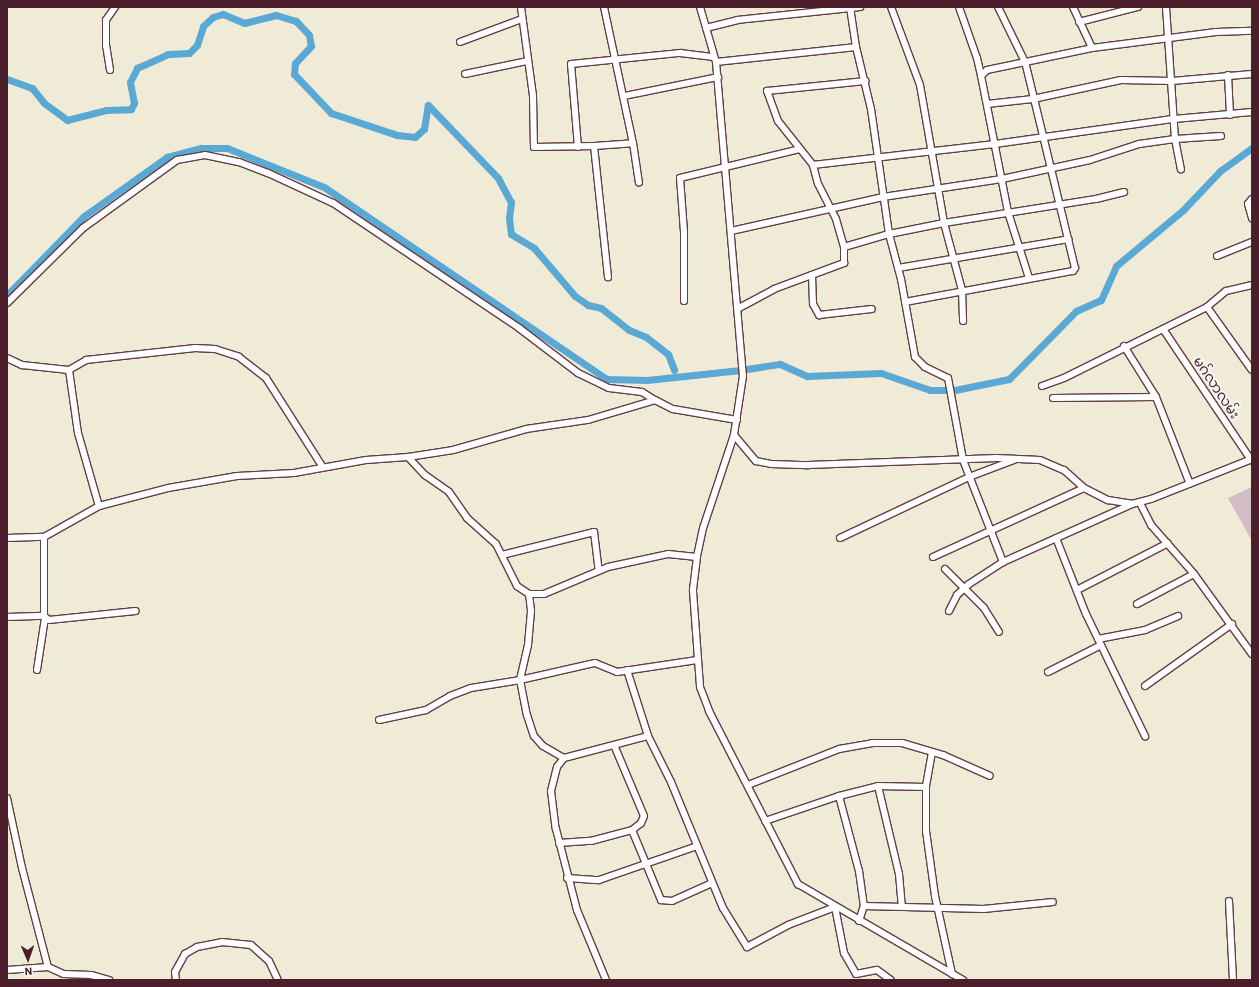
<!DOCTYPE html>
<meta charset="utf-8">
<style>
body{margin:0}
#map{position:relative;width:1259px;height:987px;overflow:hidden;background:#efebd7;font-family:Itim,"Noto Sans Myanmar",sans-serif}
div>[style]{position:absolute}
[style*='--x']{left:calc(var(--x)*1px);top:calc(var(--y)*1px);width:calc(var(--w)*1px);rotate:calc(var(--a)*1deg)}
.industrial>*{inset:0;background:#d2bdc5}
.canal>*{height:7px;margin:-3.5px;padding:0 3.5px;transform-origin:3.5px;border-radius:3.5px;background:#59a9d4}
.roads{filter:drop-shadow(1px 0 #633e45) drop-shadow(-1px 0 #633e45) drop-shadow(0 1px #633e45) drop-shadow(0 -1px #633e45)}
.minor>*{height:6px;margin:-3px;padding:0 3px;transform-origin:3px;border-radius:3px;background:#fff}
span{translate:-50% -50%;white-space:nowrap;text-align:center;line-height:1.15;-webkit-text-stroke:4px #f6f6f2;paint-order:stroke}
.street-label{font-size:14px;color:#4a1f2b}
.frame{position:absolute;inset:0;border:8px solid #4a1f2b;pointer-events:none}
.north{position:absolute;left:8px;top:939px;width:40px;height:40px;-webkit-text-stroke:3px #f6f6f2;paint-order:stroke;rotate:178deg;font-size:11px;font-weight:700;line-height:16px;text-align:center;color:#4a1f2b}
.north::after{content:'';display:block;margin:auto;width:14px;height:18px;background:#4a1f2b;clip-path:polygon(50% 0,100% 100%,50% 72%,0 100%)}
</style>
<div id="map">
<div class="industrial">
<div style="clip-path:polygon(1252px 487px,1252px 541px,1228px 498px)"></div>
</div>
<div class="canal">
<div style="--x:7;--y:79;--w:27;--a:20"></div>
<div style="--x:32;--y:88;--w:19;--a:51"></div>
<div style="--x:44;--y:103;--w:29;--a:36"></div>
<div style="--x:67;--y:120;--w:40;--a:-14.4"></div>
<div style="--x:106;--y:110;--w:25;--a:-2"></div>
<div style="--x:131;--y:109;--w:7;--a:-63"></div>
<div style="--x:134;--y:103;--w:21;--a:-101"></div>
<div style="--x:130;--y:82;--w:16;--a:-63"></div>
<div style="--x:137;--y:68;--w:34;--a:-24"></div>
<div style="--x:168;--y:54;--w:21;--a:-3"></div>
<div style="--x:189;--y:53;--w:11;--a:-45"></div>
<div style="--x:197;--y:45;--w:20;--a:-72"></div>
<div style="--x:203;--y:26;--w:13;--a:-42"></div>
<div style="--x:213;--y:17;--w:10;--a:-17"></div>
<div style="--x:223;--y:14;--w:23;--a:23"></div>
<div style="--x:244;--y:23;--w:33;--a:-14"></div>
<div style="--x:276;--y:15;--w:21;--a:17"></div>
<div style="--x:296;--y:21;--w:19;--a:47"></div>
<div style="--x:309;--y:35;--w:11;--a:80"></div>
<div style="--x:311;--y:46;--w:23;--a:133"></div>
<div style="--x:295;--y:63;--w:11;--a:95"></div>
<div style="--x:294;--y:74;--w:54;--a:46.5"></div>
<div style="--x:331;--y:113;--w:70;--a:18.4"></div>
<div style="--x:397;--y:135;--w:18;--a:6"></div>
<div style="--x:415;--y:137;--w:12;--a:-42"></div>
<div style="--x:424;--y:129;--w:24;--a:-81"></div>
<div style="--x:428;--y:105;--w:101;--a:46.2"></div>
<div style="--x:498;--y:178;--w:27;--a:62"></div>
<div style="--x:511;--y:202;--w:16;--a:97"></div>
<div style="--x:509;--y:218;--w:16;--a:83"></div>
<div style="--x:511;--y:234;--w:27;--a:31"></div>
<div style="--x:534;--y:248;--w:63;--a:49.5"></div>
<div style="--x:575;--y:296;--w:16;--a:35"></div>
<div style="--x:588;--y:305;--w:13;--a:13"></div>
<div style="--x:601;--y:308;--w:36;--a:38"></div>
<div style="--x:629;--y:330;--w:18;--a:22"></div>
<div style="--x:646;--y:337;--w:28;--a:38"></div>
<div style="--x:668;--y:354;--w:17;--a:69"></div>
<div style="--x:7;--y:295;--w:110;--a:-45.7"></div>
<div style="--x:84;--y:216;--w:102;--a:-35.4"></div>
<div style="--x:167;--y:157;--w:35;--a:-15"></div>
<div style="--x:201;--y:148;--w:26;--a:0"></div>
<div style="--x:227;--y:148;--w:105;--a:21.9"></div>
<div style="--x:324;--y:187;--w:341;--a:34.2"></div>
<div style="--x:606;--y:379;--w:41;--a:1.4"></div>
<div style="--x:647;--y:380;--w:94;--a:-6.1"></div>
<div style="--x:747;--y:369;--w:33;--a:-9"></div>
<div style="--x:780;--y:364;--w:30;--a:24"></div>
<div style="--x:807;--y:376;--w:74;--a:-2.3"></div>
<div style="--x:881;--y:373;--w:52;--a:19.1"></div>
<div style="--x:930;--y:390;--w:25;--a:0"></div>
<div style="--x:955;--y:390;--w:55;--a:-11.5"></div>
<div style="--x:1009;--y:379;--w:95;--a:-45.4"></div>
<div style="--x:1076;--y:311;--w:27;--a:-24"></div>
<div style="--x:1101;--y:300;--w:37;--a:-66"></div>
<div style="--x:1116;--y:266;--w:87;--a:-39.9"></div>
<div style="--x:1183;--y:210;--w:54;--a:-46.5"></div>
<div style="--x:1220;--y:171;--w:39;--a:-36"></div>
</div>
<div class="roads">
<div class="minor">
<div style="--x:521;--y:7;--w:90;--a:82.3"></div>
<div style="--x:533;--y:96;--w:51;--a:88.9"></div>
<div style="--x:534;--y:147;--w:60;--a:-1"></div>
<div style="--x:594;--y:146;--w:39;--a:-4"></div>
<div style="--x:604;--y:7;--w:139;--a:78"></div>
<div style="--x:633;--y:143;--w:40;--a:81.5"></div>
<div style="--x:700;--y:7;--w:57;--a:73.8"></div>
<div style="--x:716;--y:62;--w:315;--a:85.1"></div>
<div style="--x:743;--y:376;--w:60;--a:98.7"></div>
<div style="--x:734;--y:435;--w:98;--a:108.4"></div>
<div style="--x:703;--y:528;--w:30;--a:102"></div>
<div style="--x:697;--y:557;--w:34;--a:97"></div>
<div style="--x:693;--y:591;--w:96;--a:85.8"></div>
<div style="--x:700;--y:687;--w:26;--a:69"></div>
<div style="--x:709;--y:711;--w:195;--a:62.8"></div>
<div style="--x:798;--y:884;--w:191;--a:30.2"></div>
<div style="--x:850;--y:7;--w:40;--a:81.5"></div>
<div style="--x:856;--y:47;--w:64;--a:76.4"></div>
<div style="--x:871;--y:109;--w:126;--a:81.8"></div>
<div style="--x:889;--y:234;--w:47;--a:75.1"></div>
<div style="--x:901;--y:279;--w:79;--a:79.8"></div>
<div style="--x:915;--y:357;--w:14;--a:45"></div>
<div style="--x:925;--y:367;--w:25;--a:26"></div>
<div style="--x:948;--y:378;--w:83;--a:79.6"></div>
<div style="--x:963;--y:460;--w:110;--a:68.6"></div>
<div style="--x:891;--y:7;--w:83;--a:69.6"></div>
<div style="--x:920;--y:85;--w:140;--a:80.1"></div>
<div style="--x:944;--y:223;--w:69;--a:75"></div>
<div style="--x:962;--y:290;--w:31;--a:88"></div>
<div style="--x:959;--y:7;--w:54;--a:70.6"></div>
<div style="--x:977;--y:58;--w:18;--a:77"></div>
<div style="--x:1073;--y:7;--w:45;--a:65.1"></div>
<div style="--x:1166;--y:7;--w:132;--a:86.1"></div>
<div style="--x:1175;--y:139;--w:31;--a:79"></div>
<div style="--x:1079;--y:22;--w:61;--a:-14.3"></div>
<div style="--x:706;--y:28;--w:32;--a:-14"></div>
<div style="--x:737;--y:20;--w:124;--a:-6"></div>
<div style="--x:460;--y:42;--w:66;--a:-20.4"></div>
<div style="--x:716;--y:62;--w:141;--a:-6.1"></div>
<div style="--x:110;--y:70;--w:24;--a:-99"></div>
<div style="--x:106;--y:46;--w:26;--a:-90"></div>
<div style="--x:106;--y:20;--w:16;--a:-55"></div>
<div style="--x:465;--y:74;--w:63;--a:-11.8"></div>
<div style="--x:1228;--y:75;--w:40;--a:87.1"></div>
<div style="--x:624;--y:96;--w:96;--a:-11.4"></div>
<div style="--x:987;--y:104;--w:46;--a:-6.2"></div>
<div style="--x:1033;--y:99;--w:90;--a:-12.2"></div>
<div style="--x:1121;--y:80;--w:51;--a:1.1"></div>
<div style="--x:1172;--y:81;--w:80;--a:-5"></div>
<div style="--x:594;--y:146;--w:132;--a:83.9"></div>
<div style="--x:578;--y:147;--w:83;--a:-94.8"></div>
<div style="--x:571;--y:64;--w:110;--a:-5.8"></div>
<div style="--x:680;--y:53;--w:34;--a:7"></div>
<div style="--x:813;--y:165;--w:183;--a:-6.6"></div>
<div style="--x:995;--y:144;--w:181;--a:-8"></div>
<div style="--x:1174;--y:119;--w:78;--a:-5.1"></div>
<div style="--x:1252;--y:199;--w:6;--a:129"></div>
<div style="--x:1248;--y:204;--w:15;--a:74"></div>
<div style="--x:731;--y:231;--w:156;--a:-12.6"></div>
<div style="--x:883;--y:197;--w:120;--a:-8.6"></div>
<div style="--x:1002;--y:179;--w:90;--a:-12.2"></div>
<div style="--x:1090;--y:160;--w:52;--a:-18.1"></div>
<div style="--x:1139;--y:144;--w:36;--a:-8"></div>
<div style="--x:1175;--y:139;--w:46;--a:-3.7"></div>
<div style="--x:844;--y:247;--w:47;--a:-16.1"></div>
<div style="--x:889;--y:234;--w:56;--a:-11.3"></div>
<div style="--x:944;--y:223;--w:154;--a:-9"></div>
<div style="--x:1096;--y:199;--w:29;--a:-14"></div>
<div style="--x:1217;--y:256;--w:38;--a:-22"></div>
<div style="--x:898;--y:268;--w:173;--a:-9.6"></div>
<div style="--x:812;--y:275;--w:29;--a:88"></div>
<div style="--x:813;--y:304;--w:13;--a:61"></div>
<div style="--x:819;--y:315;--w:53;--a:-6.5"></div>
<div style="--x:1029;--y:278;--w:69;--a:-107.7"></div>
<div style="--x:1008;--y:212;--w:139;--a:-101.2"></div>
<div style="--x:981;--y:76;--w:8;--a:-45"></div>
<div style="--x:987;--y:70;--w:107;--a:-11.8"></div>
<div style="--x:1092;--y:48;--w:125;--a:-7.4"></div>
<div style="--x:1216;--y:32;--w:36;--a:-2"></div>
<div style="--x:1252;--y:285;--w:27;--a:167"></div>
<div style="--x:1226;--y:291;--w:25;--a:140"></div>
<div style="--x:1207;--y:307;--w:77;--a:54.5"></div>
<div style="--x:684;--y:301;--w:69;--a:-90"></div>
<div style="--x:684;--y:232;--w:54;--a:-94.2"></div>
<div style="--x:680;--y:178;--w:123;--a:-13.6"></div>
<div style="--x:905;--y:302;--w:171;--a:-10.5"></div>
<div style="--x:1073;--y:271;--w:4;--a:-56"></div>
<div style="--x:1075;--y:268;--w:212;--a:-103.6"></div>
<div style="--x:1025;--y:62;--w:61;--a:-116.1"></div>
<div style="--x:7;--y:303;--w:107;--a:-44.6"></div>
<div style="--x:83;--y:228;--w:116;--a:-35.9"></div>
<div style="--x:177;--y:160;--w:28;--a:-10"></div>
<div style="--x:205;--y:155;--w:35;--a:12"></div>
<div style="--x:239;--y:162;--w:31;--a:21"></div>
<div style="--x:268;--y:173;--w:72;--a:24.8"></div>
<div style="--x:333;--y:203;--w:224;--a:33.9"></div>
<div style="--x:519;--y:328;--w:74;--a:37.3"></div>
<div style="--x:578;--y:373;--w:34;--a:26"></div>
<div style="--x:609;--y:388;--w:33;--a:7"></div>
<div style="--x:642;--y:392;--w:15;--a:32"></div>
<div style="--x:739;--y:308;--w:40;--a:-28"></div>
<div style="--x:774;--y:289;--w:75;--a:-20.4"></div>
<div style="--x:844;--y:263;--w:16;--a:-90"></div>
<div style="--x:844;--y:247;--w:29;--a:-106"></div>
<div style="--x:836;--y:219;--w:39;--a:-117"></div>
<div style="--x:818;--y:184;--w:20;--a:-105"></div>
<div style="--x:813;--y:165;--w:56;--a:-128.5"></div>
<div style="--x:778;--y:121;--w:32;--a:-110"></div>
<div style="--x:767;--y:91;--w:99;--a:-5.8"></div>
<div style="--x:1163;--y:329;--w:158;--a:56.1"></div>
<div style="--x:1124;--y:346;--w:60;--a:57.9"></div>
<div style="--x:1156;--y:397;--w:93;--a:68.7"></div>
<div style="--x:7;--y:358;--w:17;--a:25"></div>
<div style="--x:22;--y:365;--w:47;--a:6.1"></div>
<div style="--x:69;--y:370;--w:64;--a:81.9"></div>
<div style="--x:78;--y:433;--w:76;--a:74"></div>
<div style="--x:69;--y:370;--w:20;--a:-30"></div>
<div style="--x:86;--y:360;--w:110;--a:-6.3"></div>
<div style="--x:195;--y:348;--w:20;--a:3"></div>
<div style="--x:215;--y:349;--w:25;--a:18"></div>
<div style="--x:239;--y:357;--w:34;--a:38"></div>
<div style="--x:266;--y:378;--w:104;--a:57.5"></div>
<div style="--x:1042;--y:386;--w:23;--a:-20"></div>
<div style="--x:1064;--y:378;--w:160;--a:-26.4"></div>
<div style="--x:1053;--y:398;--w:103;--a:-0.6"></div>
<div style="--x:734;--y:435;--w:34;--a:50"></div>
<div style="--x:756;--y:461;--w:15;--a:11"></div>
<div style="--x:771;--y:464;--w:37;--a:2"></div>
<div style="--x:808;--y:465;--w:189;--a:-2.1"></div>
<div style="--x:997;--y:458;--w:43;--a:2.7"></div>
<div style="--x:1040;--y:460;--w:26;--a:23"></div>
<div style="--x:1064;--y:470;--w:27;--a:42"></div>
<div style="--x:1084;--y:488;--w:27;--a:27"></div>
<div style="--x:1108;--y:500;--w:24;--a:9"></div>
<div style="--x:1132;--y:504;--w:20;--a:-15"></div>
<div style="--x:1151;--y:499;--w:109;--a:-21.6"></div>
<div style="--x:408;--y:457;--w:25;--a:47"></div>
<div style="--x:425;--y:475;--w:29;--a:35"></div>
<div style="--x:449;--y:492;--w:32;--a:55"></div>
<div style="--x:467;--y:518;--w:39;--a:42"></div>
<div style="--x:496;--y:544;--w:47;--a:63.4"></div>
<div style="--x:517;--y:586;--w:14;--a:34"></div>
<div style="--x:529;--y:594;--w:15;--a:0"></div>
<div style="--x:544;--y:594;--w:69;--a:-22.9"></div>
<div style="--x:608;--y:567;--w:61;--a:-12.2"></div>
<div style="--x:668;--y:554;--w:29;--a:6"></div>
<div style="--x:1140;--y:503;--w:25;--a:63"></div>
<div style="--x:1151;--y:525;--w:65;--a:48.7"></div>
<div style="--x:1194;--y:574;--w:99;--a:54.1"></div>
<div style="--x:7;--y:538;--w:37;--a:-2"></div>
<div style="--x:44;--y:537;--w:63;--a:-29.4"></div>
<div style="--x:99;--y:506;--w:71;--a:-14.6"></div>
<div style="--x:168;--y:488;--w:70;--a:-9.9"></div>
<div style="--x:237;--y:476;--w:57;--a:-3"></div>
<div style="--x:294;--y:473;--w:73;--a:-10.2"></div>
<div style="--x:366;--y:460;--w:42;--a:-4.1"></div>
<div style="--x:408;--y:457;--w:46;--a:-8.8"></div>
<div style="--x:453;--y:450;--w:76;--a:-16"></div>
<div style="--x:526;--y:429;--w:63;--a:-8.3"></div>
<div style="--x:588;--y:420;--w:70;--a:-16.6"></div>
<div style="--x:655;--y:400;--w:20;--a:27"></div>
<div style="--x:673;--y:409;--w:65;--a:9.8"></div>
<div style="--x:840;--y:538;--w:143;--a:-25.3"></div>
<div style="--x:969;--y:477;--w:48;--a:-20.7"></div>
<div style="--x:1056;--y:538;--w:82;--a:68.5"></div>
<div style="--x:1086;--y:614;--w:136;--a:64.2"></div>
<div style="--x:502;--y:555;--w:95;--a:-14"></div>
<div style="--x:594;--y:532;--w:38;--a:83"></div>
<div style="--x:933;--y:557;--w:166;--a:-24.6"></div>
<div style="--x:945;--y:569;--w:55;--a:45"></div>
<div style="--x:984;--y:608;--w:28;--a:58"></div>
<div style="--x:1077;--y:590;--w:102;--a:-27.3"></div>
<div style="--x:529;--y:594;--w:17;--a:83"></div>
<div style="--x:531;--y:611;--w:34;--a:95"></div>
<div style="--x:528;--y:645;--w:36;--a:103"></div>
<div style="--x:520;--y:680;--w:77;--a:-12.8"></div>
<div style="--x:595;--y:663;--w:24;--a:22"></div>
<div style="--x:617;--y:672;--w:81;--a:-8.5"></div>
<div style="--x:1137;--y:604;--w:64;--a:-27.8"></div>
<div style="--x:949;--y:611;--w:18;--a:-63"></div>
<div style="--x:957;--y:595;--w:16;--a:-43"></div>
<div style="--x:969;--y:584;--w:40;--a:-32.9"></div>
<div style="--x:1003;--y:562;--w:141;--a:-24.2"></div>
<div style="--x:44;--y:616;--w:79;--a:-90"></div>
<div style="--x:7;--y:617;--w:37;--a:-2"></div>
<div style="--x:44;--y:616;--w:6;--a:39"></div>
<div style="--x:49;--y:620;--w:87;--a:-5.9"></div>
<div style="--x:1098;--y:639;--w:48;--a:-10.8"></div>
<div style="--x:1145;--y:630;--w:36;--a:-23"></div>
<div style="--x:37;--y:670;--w:53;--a:-81.3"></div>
<div style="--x:627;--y:670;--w:69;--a:72.3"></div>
<div style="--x:648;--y:736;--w:51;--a:63.4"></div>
<div style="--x:671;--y:782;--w:136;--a:67.6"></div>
<div style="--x:723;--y:908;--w:46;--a:58.4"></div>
<div style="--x:747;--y:947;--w:47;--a:-28.2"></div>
<div style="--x:788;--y:925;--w:50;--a:-21"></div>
<div style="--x:835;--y:907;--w:47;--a:78.9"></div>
<div style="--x:844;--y:953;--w:24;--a:60"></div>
<div style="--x:856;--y:974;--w:21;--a:-11"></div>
<div style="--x:877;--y:970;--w:17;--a:36"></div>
<div style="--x:1048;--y:672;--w:59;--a:-27"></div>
<div style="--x:1145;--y:686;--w:107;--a:-35.5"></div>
<div style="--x:379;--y:720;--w:48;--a:-12"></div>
<div style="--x:426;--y:710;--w:28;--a:-30"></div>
<div style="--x:450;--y:696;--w:22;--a:-21"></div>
<div style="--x:471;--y:688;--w:50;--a:-9.3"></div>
<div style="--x:520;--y:680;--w:36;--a:79"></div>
<div style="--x:527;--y:715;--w:22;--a:72"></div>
<div style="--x:534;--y:736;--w:13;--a:48"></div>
<div style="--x:543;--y:746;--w:24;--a:30"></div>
<div style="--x:564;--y:758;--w:11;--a:128"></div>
<div style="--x:557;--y:767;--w:25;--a:104"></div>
<div style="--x:551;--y:791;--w:38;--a:83"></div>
<div style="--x:556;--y:829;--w:84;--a:75.5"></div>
<div style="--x:577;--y:910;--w:76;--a:67.5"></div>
<div style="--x:614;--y:745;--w:77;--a:67.1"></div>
<div style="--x:644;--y:816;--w:8;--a:113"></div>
<div style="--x:641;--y:823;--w:11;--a:142"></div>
<div style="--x:932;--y:752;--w:36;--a:100"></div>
<div style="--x:926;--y:787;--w:44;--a:90"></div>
<div style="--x:926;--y:831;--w:66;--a:82.1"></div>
<div style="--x:935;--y:896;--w:80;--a:77.7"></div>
<div style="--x:564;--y:758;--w:87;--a:-14.7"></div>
<div style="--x:748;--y:785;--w:98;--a:-21.6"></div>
<div style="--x:839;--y:749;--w:34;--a:-10"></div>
<div style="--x:872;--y:743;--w:30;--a:0"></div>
<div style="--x:902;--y:743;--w:43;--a:16.3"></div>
<div style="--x:943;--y:755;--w:51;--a:24.1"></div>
<div style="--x:878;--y:786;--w:90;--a:76.6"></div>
<div style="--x:899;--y:874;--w:32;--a:85"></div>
<div style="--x:839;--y:796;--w:78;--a:75.1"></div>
<div style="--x:859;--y:871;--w:35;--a:82"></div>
<div style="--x:7;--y:798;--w:72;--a:77.9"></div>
<div style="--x:22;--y:868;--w:102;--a:75.3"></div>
<div style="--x:48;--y:967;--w:41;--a:175.8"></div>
<div style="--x:765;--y:821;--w:78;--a:-18.7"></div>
<div style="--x:839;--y:796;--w:40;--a:-14.4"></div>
<div style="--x:878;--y:786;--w:48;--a:1.2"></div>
<div style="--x:559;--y:843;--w:32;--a:-4"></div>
<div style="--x:591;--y:841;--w:42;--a:-15"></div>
<div style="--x:632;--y:830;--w:76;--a:67.5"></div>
<div style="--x:661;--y:900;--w:11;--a:5"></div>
<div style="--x:672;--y:901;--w:44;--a:-24.2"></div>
<div style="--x:567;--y:878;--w:32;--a:4"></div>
<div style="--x:599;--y:880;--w:104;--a:-19.1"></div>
<div style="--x:1229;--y:901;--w:79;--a:87.1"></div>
<div style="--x:859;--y:921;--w:16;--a:-72"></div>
<div style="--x:864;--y:906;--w:120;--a:1.4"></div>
<div style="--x:984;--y:909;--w:69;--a:-5.8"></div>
<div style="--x:48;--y:967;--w:17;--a:24"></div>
<div style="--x:64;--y:974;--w:27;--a:2"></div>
<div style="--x:91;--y:975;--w:19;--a:16"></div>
<div style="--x:176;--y:980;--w:8;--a:-97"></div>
<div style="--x:175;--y:972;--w:21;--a:-61"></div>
<div style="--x:185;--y:954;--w:14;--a:-30"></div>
<div style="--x:197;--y:947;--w:25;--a:-11"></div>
<div style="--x:222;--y:942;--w:29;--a:6"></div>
<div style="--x:251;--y:945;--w:24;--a:42"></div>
<div style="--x:269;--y:961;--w:21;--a:65"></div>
</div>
</div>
<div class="street-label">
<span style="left:1216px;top:388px;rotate:56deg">မဂ်လာလမ်း</span>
</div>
<div class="frame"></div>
<div class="north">N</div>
</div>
